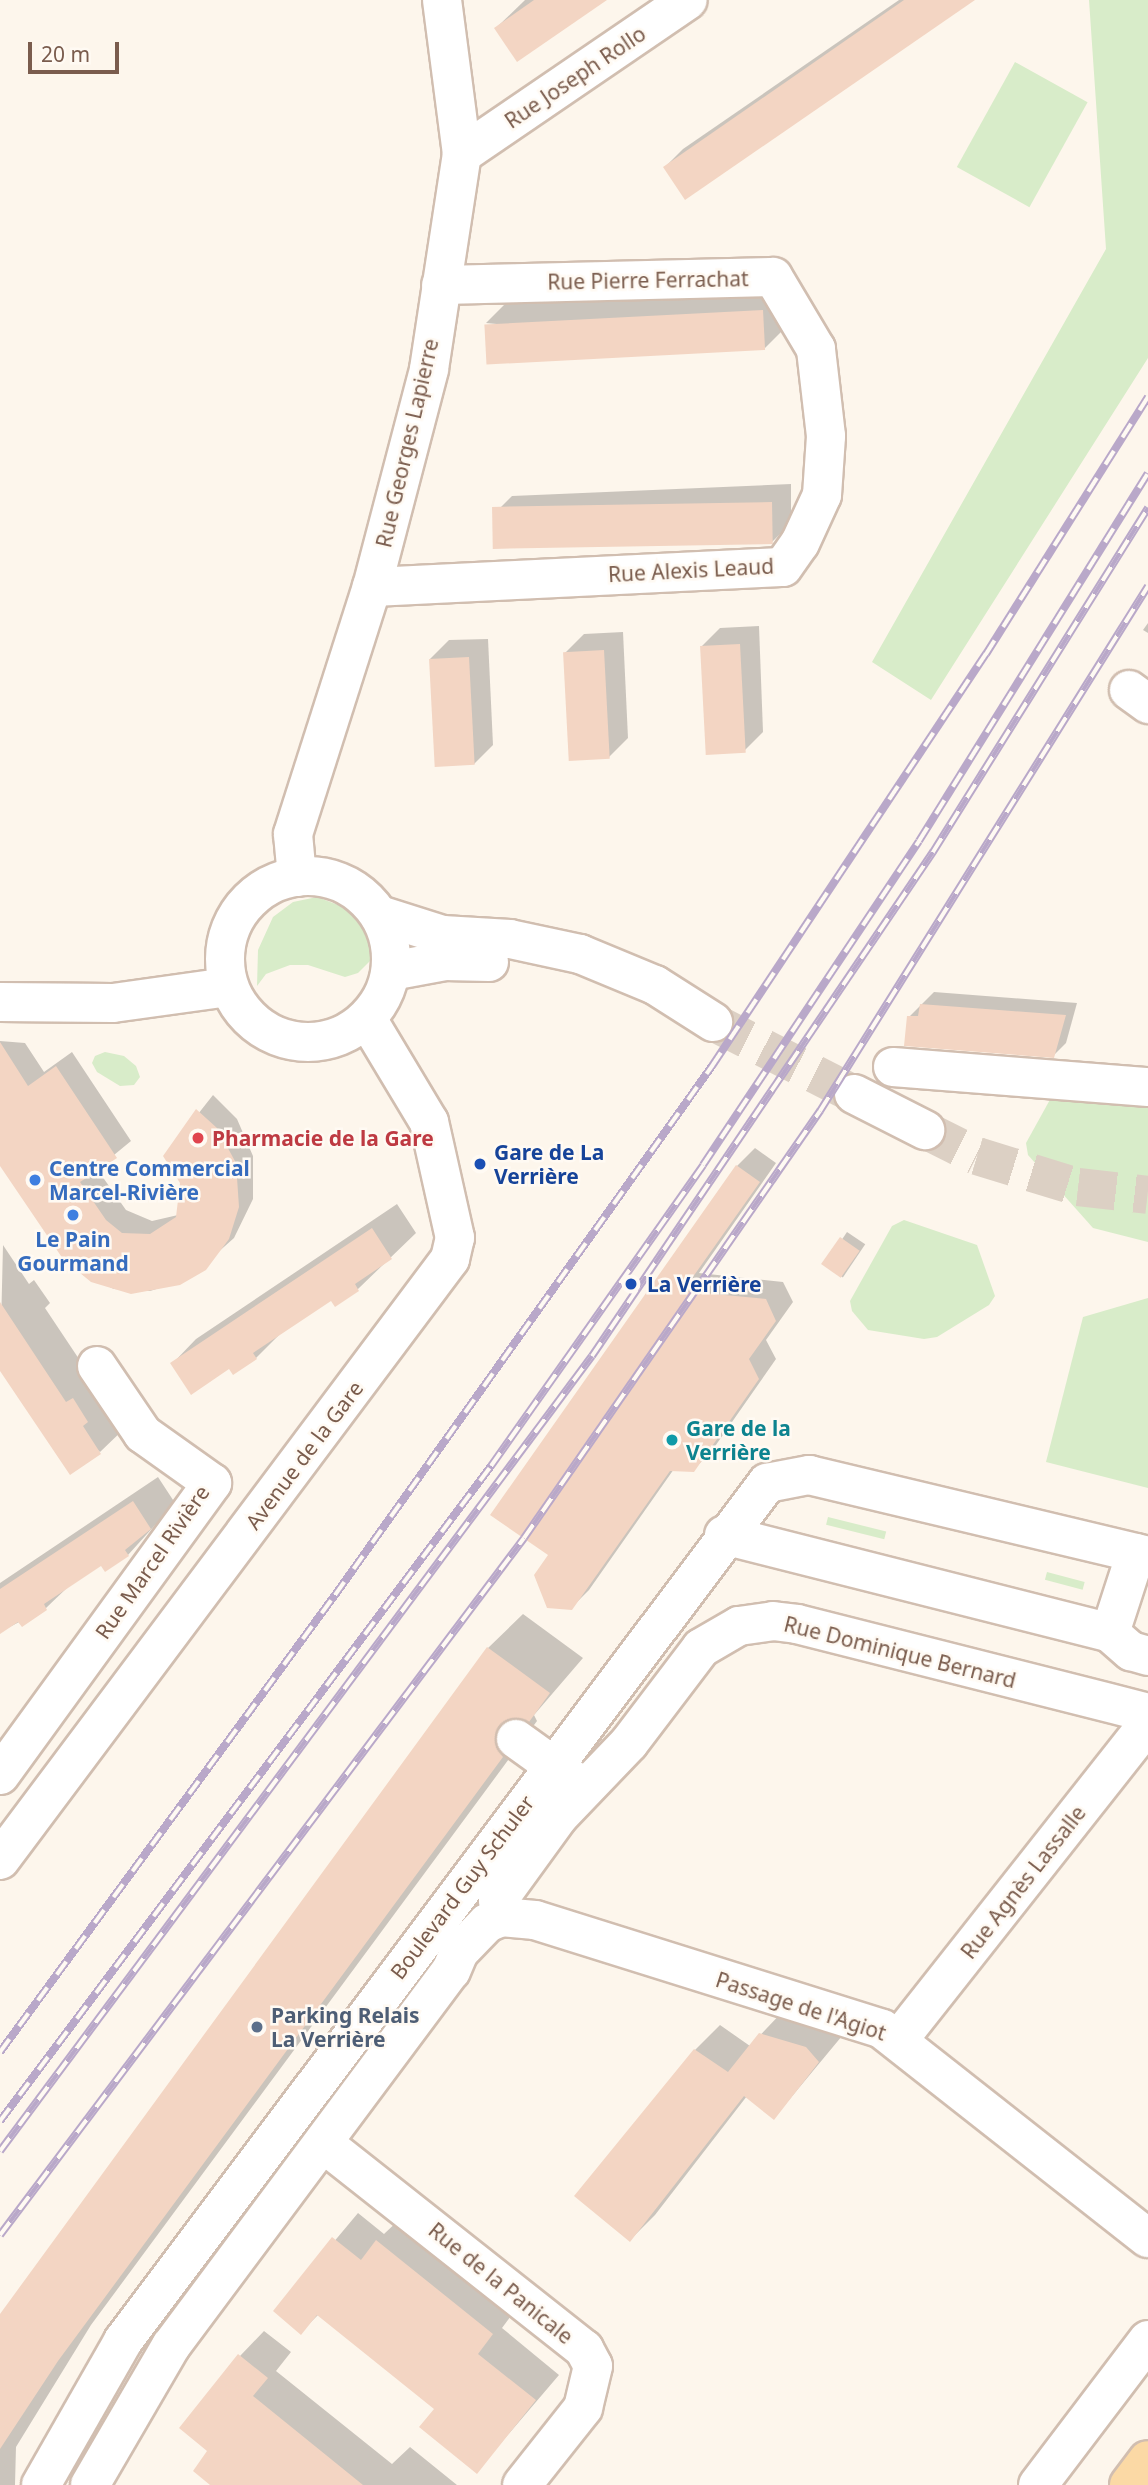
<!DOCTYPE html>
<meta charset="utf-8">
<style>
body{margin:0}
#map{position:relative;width:1148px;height:2485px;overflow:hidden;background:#fdf6ec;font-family:"Noto Sans",sans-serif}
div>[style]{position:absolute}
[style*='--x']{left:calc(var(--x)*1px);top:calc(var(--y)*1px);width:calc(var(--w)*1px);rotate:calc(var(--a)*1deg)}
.green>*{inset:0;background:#d8ecc9;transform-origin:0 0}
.shadow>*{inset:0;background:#0003;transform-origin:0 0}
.building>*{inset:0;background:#f3d5c3;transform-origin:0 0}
.minor-tunnel>*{height:38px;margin-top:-19px;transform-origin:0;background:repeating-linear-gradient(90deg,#dcd0c4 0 38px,transparent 0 57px)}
.roads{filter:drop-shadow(2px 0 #d1beb0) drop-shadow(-2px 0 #d1beb0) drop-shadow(0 2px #d1beb0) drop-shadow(0 -2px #d1beb0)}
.minor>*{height:38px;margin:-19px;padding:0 19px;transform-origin:19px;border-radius:19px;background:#fff}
.minor>.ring{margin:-19px;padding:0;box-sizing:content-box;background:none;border:38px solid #fff;border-radius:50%}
.major>*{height:38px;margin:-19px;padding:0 19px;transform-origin:19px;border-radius:19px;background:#fbd9a5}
.rail>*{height:8px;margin-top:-4px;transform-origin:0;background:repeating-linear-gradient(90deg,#fffaf3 0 16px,#b9a8c9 0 32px);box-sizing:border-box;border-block:2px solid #b9a8c9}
.dots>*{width:19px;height:19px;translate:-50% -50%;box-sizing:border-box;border:4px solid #fffaf3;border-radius:50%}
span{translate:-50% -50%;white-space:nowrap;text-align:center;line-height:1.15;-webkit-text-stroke:5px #fffaf3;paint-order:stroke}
.street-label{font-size:21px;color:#7a5c4d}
.health-label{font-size:21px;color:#be3a42;font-weight:700}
.left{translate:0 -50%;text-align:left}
.transit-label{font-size:21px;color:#164399;font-weight:700}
.shop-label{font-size:21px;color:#366cbe;font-weight:700}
.culture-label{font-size:21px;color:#0d838f;font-weight:700}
.service-label{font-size:21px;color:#4e5e75;font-weight:700}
.scale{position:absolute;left:28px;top:42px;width:91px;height:32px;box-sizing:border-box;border:4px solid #7a5c4d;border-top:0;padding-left:9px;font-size:21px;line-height:24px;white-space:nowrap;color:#7a5c4d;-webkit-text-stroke:5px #fffaf3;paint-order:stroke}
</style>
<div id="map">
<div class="green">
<div style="clip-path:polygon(1089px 0,1148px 0,1148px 358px,931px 700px,872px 662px,1106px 249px)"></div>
<div style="left:1015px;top:62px;width:83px;height:120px;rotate:29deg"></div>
<div style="clip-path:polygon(317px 897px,354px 911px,370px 931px,376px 955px,358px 973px,345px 977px,308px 965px,290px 965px,266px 974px,257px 986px,258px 950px,273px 917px,293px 902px)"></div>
<div style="clip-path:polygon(105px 1052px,124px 1056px,136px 1066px,140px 1077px,134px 1085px,120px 1086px,97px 1072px,92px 1063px,95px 1056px)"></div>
<div style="clip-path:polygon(1052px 1096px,1148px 1102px,1148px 1242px,1093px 1228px,1028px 1155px,1026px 1143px)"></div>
<div style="clip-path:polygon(904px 1220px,977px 1245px,995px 1296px,989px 1305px,937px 1337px,924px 1339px,868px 1330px,852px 1311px,850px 1301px,892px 1226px)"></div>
<div style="clip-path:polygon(1148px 1298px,1148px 1488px,1046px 1462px,1083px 1317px)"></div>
<div style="left:828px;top:1517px;width:60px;height:8px;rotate:14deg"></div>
<div style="left:1047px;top:1572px;width:39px;height:8px;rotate:15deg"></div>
</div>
<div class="shadow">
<div style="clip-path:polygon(525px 0,604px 0,496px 28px)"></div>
<div style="clip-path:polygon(899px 0,968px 0,665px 167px,683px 149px)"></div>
<div style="clip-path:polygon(782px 292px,783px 330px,764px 349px,486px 323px,505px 304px)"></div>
<div style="clip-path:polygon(791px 484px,791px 523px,772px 542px,493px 515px,512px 496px)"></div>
<div style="clip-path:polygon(1148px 623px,1148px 633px,1143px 630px)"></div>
<div style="clip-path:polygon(759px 626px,763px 732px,744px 751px,701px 647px,720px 628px)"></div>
<div style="clip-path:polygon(623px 632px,628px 738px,609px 757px,565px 653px,584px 634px)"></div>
<div style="clip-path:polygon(488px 639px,493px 745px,474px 764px,430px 659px,449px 640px)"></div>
<div style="clip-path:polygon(934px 992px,1077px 1003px,1066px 1043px,1053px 1056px,909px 1017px)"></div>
<div style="clip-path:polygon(0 1041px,25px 1043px,44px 1072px,72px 1052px,131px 1141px,97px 1169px,126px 1210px,152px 1221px,178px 1215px,182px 1182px,165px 1156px,213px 1095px,237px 1119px,253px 1156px,253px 1199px,234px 1238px,188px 1279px,150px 1291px,114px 1289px,83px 1275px,0 1163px)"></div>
<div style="clip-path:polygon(755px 1148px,776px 1163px,699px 1273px,783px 1282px,793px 1302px,766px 1340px,776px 1359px,711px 1452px,693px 1470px,674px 1469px,589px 1590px,571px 1608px,550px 1555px,737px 1166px)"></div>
<div style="clip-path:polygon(397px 1204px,416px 1233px,358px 1289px,335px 1305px,331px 1298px,281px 1333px,256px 1358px,229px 1366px,172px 1364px,196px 1339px)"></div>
<div style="left:847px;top:1232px;width:22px;height:40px;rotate:34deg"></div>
<div style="clip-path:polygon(3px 1245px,29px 1284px,34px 1280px,50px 1303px,45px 1308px,125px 1428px,100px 1452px,0 1368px)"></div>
<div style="clip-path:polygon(158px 1477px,175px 1503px,128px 1555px,102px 1564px,70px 1585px,46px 1608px,0 1632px,0 1583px)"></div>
<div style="clip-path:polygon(523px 1614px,583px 1658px,534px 1715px,537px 1721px,91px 2325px,16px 2447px,15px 2485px,0 2485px,0 2317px,488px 1648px)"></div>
<div style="clip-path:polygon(785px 2009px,842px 2036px,774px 2118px,747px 2096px,655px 2215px,630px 2240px,695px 2050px,720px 2025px,750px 2046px)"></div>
<div style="clip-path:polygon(358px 2213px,384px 2234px,402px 2217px,516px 2309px,502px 2328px,559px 2375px,477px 2471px,436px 2408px,319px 2314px,301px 2332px,276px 2311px)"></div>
<div style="clip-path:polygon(264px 2331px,291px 2352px,276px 2371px,392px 2464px,410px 2447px,457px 2485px,212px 2485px,210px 2451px,240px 2356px)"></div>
</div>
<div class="building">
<div style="clip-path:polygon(534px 0,607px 0,517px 62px,494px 28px)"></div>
<div style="clip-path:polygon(904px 0,975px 0,685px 200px,663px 167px)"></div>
<div style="left:763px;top:310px;width:40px;height:279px;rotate:87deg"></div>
<div style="left:772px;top:502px;width:42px;height:280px;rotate:89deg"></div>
<div style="left:740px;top:644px;width:109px;height:40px;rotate:87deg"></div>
<div style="left:604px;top:650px;width:109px;height:41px;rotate:87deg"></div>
<div style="left:469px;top:657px;width:108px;height:40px;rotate:87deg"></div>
<div style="clip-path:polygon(920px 1004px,999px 1010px,1066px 1015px,1054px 1058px,904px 1046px,907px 1016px,918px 1016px)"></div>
<div style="clip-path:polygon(0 1042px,28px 1086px,56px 1066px,117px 1158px,80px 1182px,106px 1220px,122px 1233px,150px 1234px,176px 1217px,180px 1183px,163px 1156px,196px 1109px,217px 1128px,236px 1163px,239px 1207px,229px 1239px,206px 1270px,180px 1285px,131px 1294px,91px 1282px,63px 1259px,0 1166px)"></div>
<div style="clip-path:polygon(736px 1165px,760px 1182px,683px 1291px,766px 1299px,776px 1321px,749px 1359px,759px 1379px,694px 1472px,670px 1471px,572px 1610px,547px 1608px,534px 1575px,548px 1555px,490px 1515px)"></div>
<div style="clip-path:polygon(372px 1228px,392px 1259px,355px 1284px,359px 1291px,335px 1307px,331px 1301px,253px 1353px,257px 1359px,233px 1375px,229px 1369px,191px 1395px,170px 1363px)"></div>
<div style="left:840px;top:1237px;width:24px;height:33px;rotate:35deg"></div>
<div style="clip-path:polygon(0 1302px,66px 1402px,73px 1398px,88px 1422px,83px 1426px,101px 1454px,70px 1475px,0 1371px)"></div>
<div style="clip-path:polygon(133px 1501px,151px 1529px,125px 1550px,129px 1556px,105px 1572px,101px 1566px,44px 1604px,47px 1610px,22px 1627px,18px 1622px,0 1634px,0 1589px)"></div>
<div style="clip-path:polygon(487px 1647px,550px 1693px,529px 1722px,508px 1719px,498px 1727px,496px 1747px,503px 1757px,58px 2361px,0 2449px,0 2314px)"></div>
<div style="clip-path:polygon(759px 2033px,806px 2047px,819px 2062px,774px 2120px,744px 2096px,630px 2242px,574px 2196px,694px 2049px,728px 2072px)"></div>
<div style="clip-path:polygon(332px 2237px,361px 2260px,376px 2240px,493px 2334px,478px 2354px,536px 2400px,477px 2474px,419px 2427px,434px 2409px,317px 2315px,301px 2335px,273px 2311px)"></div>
<div style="clip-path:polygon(238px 2354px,268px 2378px,253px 2396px,363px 2485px,210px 2485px,193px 2471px,207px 2451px,179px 2428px)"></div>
</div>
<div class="minor-tunnel">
<div style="--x:713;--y:1022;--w:158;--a:27.1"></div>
<div style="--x:925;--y:1130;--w:58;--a:26.6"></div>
<div style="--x:977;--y:1156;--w:106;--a:17.1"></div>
<div style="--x:1078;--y:1187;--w:70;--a:6.5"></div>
</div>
<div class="roads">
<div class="minor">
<div style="--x:462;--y:154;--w:273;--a:-34.3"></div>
<div style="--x:372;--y:587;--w:411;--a:-2.8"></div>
<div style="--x:783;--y:567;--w:29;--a:-55"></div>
<div style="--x:800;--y:543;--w:53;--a:-65.4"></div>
<div style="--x:822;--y:495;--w:59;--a:-86.1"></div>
<div style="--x:826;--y:436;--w:88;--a:-96.6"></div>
<div style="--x:816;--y:349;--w:84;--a:-120.8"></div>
<div style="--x:773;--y:277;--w:332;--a:178.6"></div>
<div style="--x:1129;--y:690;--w:24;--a:36"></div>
<div class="ring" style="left:225px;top:876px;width:128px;height:128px"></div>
<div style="--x:297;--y:877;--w:43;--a:-95.3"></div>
<div style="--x:293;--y:834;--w:259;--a:-72.3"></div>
<div style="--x:372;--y:587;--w:225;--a:-75.3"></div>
<div style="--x:429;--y:369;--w:218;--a:-81.3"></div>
<div style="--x:462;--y:154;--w:155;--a:-97.4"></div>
<div style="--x:379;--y:915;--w:67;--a:17.4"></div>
<div style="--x:443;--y:935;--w:67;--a:3.4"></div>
<div style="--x:510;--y:939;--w:72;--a:12.1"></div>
<div style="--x:580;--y:954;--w:81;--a:22.5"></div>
<div style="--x:655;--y:985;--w:69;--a:32.5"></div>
<div style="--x:391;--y:971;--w:55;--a:-10.5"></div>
<div style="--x:445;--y:961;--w:44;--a:1.3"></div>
<div style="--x:0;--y:1002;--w:113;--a:0.5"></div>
<div style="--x:113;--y:1003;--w:117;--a:-7.9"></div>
<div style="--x:893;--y:1067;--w:256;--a:4.5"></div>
<div style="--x:854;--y:1094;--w:80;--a:26.9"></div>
<div style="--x:724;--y:1535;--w:398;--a:14.2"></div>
<div style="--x:1110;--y:1633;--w:28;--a:41"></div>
<div style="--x:1131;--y:1651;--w:18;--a:16"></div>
<div style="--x:1110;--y:1633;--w:84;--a:-72"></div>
<div style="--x:516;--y:1739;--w:70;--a:35.7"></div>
<div style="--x:0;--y:1775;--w:361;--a:-54"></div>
<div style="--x:212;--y:1483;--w:85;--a:-144.6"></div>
<div style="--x:143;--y:1434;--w:82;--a:-124.1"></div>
<div style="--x:0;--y:1860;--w:751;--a:-53.18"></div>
<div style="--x:450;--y:1259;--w:22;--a:-77"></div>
<div style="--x:455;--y:1238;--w:119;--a:-102.6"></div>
<div style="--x:429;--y:1122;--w:120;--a:-121"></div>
<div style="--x:501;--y:1917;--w:17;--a:-100"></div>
<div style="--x:498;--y:1900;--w:104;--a:-54"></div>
<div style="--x:559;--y:1816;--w:101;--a:-46.2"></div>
<div style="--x:629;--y:1743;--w:119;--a:-52.8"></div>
<div style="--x:701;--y:1648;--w:44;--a:-30.1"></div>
<div style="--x:739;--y:1626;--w:34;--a:-8"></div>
<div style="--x:773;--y:1621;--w:24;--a:7"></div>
<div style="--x:797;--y:1624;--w:362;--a:14.2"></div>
<div style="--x:899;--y:2039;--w:402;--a:-51.7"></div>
<div style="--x:323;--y:2143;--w:333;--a:38.3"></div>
<div style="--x:584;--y:2349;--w:19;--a:62"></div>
<div style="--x:593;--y:2366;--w:43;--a:103.4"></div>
<div style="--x:583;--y:2408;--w:98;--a:128.4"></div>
<div style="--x:41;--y:2485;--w:166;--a:-60.3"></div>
<div style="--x:123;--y:2341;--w:1073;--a:-53.11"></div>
<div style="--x:767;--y:1483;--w:43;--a:-10.8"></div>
<div style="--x:809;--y:1475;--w:349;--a:13.4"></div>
<div style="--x:90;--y:2485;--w:161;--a:-59.8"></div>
<div style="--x:171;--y:2346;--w:468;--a:-53.3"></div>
<div style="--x:451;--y:1971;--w:21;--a:-67"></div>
<div style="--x:459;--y:1952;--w:40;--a:-46"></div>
<div style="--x:487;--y:1923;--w:15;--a:-23"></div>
<div style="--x:501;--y:1917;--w:34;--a:5"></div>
<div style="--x:535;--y:1920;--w:364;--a:17.4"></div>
<div style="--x:882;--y:2029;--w:338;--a:38.2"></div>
<div style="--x:1038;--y:2485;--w:182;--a:-52.8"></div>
</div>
<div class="major">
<div style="--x:1129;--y:2485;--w:31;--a:-53"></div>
</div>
</div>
<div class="rail">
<div style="--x:0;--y:2052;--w:567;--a:-53.76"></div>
<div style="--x:335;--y:1595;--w:650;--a:-54.52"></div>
<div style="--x:712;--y:1066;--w:495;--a:-56.4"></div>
<div style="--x:986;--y:654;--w:304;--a:-57.8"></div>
<div style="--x:0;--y:2121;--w:819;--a:-53.14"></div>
<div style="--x:491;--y:1466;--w:368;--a:-54.8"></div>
<div style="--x:703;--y:1165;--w:389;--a:-56.3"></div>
<div style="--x:919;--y:841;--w:433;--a:-58.1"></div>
<div style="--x:0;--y:2151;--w:991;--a:-53.33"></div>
<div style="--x:592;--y:1356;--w:609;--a:-55.92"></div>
<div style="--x:933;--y:852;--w:406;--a:-58"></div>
<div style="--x:0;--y:2235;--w:872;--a:-53.06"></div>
<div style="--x:524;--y:1538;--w:520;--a:-55.27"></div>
<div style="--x:820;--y:1111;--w:619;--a:-58"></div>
</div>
<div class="dots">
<div style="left:198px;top:1138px;background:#e0444e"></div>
<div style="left:480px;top:1164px;background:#1a4fb4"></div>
<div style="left:35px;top:1180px;background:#3f7fe0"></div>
<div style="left:73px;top:1215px;background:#3f7fe0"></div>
<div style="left:631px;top:1284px;background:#1a4fb4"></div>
<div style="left:672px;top:1440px;background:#0f9aa8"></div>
<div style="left:257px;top:2027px;background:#5c6f8a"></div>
</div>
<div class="street-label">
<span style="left:575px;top:77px;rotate:-34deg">Rue Joseph Rollo</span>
<span style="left:648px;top:280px;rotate:-1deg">Rue Pierre Ferrachat</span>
<span style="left:407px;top:443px;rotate:-77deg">Rue Georges Lapierre</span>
<span style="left:691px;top:570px;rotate:-3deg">Rue Alexis Leaud</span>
<span style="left:304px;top:1455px;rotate:-53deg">Avenue de la Gare</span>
<span style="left:152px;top:1562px;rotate:-55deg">Rue Marcel Rivière</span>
<span style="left:900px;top:1652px;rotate:14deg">Rue Dominique Bernard</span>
<span style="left:1023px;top:1882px;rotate:-52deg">Rue Agnès Lassalle</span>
<span style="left:462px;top:1887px;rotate:-53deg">Boulevard Guy Schuler</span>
<span style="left:801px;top:2006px;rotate:18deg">Passage de l'Agiot</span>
<span style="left:501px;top:2283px;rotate:39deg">Rue de la Panicale</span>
</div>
<div class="health-label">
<span class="left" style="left:212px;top:1138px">Pharmacie de la Gare</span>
</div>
<div class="transit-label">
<span class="left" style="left:494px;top:1164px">Gare de La<br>Verrière</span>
<span class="left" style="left:647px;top:1284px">La Verrière</span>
</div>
<div class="shop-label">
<span class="left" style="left:49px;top:1180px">Centre Commercial<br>Marcel-Rivière</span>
<span style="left:73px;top:1251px">Le Pain<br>Gourmand</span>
</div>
<div class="culture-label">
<span class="left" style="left:686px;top:1440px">Gare de la<br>Verrière</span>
</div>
<div class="service-label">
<span class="left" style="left:271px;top:2027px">Parking Relais<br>La Verrière</span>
</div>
<div class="scale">20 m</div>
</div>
